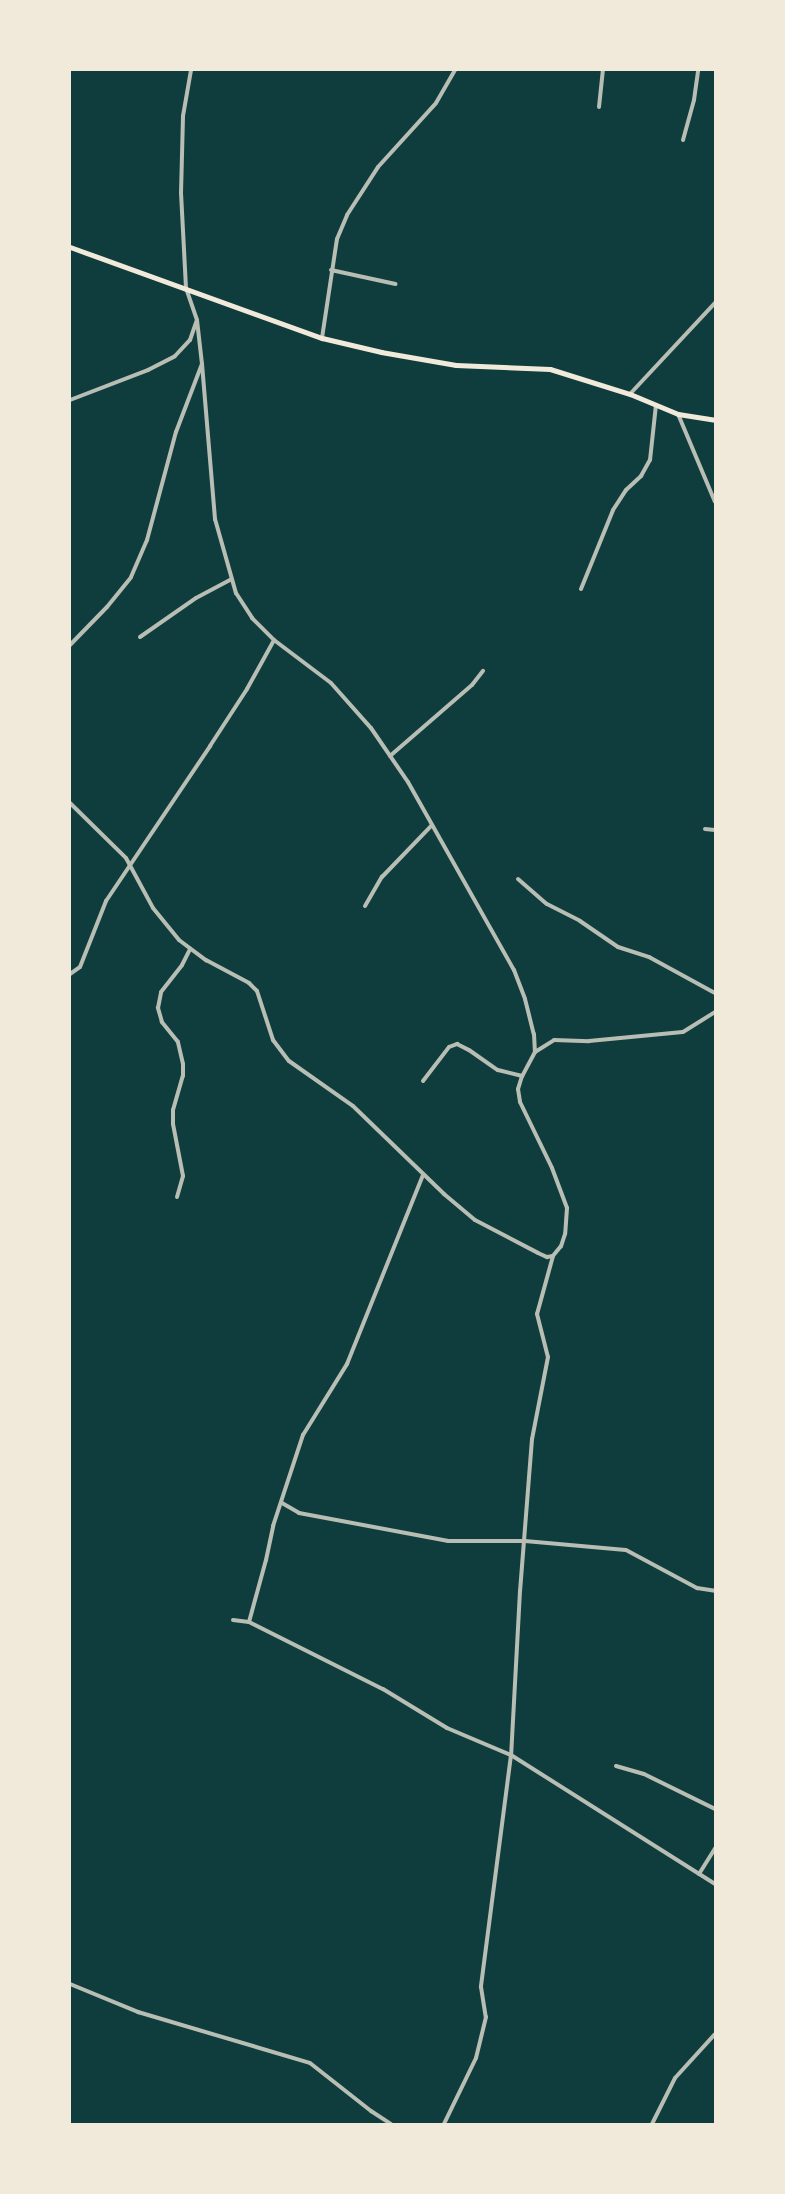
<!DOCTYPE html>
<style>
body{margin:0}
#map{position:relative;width:785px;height:2194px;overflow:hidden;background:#0f3d3e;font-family:Barlow,sans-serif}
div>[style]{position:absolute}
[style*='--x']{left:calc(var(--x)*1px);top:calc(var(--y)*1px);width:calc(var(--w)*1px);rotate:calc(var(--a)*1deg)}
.minor>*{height:4px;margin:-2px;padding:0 2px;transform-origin:2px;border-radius:2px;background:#b8beb3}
.secondary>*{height:5px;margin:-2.5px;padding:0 2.5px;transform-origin:2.5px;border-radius:2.5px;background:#f1e9da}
span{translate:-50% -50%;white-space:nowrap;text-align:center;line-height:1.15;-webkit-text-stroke:5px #f1e9da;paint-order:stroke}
.frame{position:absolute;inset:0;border:71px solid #f1e9da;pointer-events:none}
</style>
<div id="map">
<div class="minor">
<div style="--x:599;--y:107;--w:37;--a:-84"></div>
<div style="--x:683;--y:140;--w:41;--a:-74.6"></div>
<div style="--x:694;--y:100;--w:30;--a:-82"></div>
<div style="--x:331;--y:270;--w:66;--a:12.3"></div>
<div style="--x:322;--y:338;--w:100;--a:-81.4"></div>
<div style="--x:337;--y:239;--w:26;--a:-67"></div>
<div style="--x:347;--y:215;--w:57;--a:-57.1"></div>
<div style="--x:378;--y:167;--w:86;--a:-47.8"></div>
<div style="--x:436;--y:103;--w:38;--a:-60"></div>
<div style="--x:202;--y:364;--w:156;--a:85.2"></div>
<div style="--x:215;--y:519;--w:77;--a:74.2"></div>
<div style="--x:236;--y:593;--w:30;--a:57"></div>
<div style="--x:252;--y:618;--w:31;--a:45"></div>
<div style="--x:274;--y:640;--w:71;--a:37"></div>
<div style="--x:331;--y:683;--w:60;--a:48.4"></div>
<div style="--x:371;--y:728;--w:65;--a:55.6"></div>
<div style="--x:408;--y:782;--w:216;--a:60.6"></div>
<div style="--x:514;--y:970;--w:31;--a:69"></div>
<div style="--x:525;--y:999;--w:36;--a:76"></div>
<div style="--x:534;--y:1034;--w:18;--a:87"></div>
<div style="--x:535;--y:1052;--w:27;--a:118"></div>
<div style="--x:522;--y:1076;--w:14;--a:107"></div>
<div style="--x:518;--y:1089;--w:13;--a:81"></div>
<div style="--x:520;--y:1102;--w:73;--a:64.1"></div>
<div style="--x:552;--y:1168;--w:43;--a:69.4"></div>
<div style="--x:567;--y:1208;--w:26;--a:94"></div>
<div style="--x:565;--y:1234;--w:13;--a:108"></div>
<div style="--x:561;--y:1246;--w:13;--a:129"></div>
<div style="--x:553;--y:1256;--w:60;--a:105.4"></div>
<div style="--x:537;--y:1314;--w:44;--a:75.7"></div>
<div style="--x:548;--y:1357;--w:84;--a:101"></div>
<div style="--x:532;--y:1439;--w:152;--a:94.5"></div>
<div style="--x:520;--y:1591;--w:164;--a:93.1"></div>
<div style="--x:511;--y:1755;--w:234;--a:97.4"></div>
<div style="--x:481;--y:1987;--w:30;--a:81"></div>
<div style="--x:486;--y:2017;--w:42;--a:103.7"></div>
<div style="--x:476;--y:2058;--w:73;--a:115.9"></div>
<div style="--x:630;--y:394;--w:125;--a:-47"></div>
<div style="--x:70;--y:400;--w:84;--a:-21"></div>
<div style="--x:148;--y:370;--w:30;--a:-27"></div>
<div style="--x:175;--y:356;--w:22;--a:-47"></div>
<div style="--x:190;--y:340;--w:21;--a:-71"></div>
<div style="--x:197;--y:320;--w:34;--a:-109"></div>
<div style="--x:186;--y:288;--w:95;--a:-93"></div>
<div style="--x:181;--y:193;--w:77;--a:-88.5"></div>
<div style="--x:183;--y:116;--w:47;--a:-80.1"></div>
<div style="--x:678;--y:414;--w:95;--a:67.2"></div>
<div style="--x:581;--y:589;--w:85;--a:-67.9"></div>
<div style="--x:613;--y:510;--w:24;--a:-57"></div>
<div style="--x:626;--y:490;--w:21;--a:-43"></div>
<div style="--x:641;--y:476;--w:18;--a:-61"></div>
<div style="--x:650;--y:460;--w:55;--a:-83.8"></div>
<div style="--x:140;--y:637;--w:68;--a:-34.9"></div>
<div style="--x:196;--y:598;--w:40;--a:-28"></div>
<div style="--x:70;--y:645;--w:53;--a:-45.8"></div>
<div style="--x:107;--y:607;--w:38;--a:-51"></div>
<div style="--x:131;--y:577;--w:40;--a:-66.6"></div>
<div style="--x:147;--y:540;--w:112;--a:-75"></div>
<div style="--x:176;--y:432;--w:73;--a:-69.1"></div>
<div style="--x:202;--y:364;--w:44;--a:-96.5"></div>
<div style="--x:390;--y:756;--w:108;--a:-40.9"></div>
<div style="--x:472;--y:685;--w:18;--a:-52"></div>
<div style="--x:70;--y:803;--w:78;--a:44.5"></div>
<div style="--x:126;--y:858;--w:57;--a:61.6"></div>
<div style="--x:153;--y:908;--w:41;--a:50.9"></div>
<div style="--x:179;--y:940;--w:34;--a:37"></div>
<div style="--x:206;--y:960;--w:49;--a:28.1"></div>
<div style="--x:249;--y:983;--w:11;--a:45"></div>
<div style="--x:257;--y:991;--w:52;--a:71.9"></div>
<div style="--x:273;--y:1040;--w:26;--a:53"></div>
<div style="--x:289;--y:1061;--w:78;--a:35.1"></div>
<div style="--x:353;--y:1106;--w:127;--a:44"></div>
<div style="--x:444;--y:1194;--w:40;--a:40"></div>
<div style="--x:475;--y:1220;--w:71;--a:27.6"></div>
<div style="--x:538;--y:1253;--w:10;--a:24"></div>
<div style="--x:547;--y:1257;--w:6;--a:-9"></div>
<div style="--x:705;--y:829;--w:10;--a:6"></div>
<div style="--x:518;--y:879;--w:38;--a:41"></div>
<div style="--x:547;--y:904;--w:37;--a:27"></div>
<div style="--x:580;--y:921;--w:46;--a:34.4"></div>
<div style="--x:618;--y:947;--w:33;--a:18"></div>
<div style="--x:649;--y:957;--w:75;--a:28.6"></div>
<div style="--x:365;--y:906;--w:34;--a:-60"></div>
<div style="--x:382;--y:877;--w:72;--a:-46.1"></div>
<div style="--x:70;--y:974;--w:12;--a:-35"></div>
<div style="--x:80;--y:967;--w:71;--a:-68.5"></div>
<div style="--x:106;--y:901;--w:187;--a:-56.1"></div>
<div style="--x:210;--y:746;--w:68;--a:-57"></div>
<div style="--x:247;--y:689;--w:56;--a:-61.1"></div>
<div style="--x:535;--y:1052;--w:22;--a:-32"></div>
<div style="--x:554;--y:1040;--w:35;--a:2"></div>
<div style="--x:589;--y:1041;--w:94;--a:-5.5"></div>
<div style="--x:683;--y:1032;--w:38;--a:-32"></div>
<div style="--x:423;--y:1081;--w:43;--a:-52.6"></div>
<div style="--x:449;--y:1047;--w:9;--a:-21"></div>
<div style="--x:457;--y:1044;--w:13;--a:27"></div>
<div style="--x:469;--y:1050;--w:35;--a:35"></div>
<div style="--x:498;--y:1070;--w:25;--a:14"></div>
<div style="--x:177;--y:1197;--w:22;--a:-74"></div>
<div style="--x:183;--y:1176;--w:53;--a:-100.9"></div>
<div style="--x:173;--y:1124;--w:14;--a:-90"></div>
<div style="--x:173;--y:1110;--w:35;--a:-74"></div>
<div style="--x:183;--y:1076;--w:12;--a:-90"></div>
<div style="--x:183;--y:1064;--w:23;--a:-103"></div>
<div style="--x:178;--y:1042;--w:26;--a:-129"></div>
<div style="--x:162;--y:1022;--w:15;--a:-106"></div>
<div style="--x:158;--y:1008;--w:16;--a:-79"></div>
<div style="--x:161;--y:992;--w:34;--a:-52"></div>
<div style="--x:182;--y:965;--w:18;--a:-63"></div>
<div style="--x:282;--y:1503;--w:20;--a:30"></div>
<div style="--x:299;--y:1513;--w:152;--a:10.6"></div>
<div style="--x:448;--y:1541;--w:77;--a:0"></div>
<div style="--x:525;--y:1541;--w:101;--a:5.1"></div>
<div style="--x:626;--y:1550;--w:81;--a:28.2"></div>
<div style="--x:697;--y:1588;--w:18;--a:9"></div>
<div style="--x:233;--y:1620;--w:16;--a:7"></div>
<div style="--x:249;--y:1622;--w:150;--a:26.6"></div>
<div style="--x:383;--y:1689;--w:75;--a:31.4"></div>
<div style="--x:447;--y:1728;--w:69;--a:22.9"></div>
<div style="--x:511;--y:1755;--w:241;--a:32.3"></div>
<div style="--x:249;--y:1622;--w:64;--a:-74.7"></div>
<div style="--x:266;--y:1560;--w:35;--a:-78"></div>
<div style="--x:273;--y:1526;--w:96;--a:-71.8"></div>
<div style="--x:303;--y:1435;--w:84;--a:-58.2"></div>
<div style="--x:347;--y:1364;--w:204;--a:-68.1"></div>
<div style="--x:616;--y:1766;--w:29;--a:16"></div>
<div style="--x:644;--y:1774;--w:79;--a:26.2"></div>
<div style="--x:699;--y:1874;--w:31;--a:-58"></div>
<div style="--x:70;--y:1984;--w:74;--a:22.4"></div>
<div style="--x:138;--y:2012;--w:179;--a:16.5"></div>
<div style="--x:310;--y:2063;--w:78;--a:38.2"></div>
<div style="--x:371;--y:2111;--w:24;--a:33"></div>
<div style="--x:652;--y:2124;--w:51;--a:-63.4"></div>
<div style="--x:675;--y:2078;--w:59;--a:-47.7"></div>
</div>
<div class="secondary">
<div style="--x:70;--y:247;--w:268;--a:19.9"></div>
<div style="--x:322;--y:338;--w:61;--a:13.3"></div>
<div style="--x:381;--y:352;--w:76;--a:9.8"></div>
<div style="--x:456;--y:365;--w:94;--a:2.4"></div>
<div style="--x:550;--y:369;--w:84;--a:17.4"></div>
<div style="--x:630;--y:394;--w:52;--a:22.6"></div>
<div style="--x:678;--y:414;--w:37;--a:9"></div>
</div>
<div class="frame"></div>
</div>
